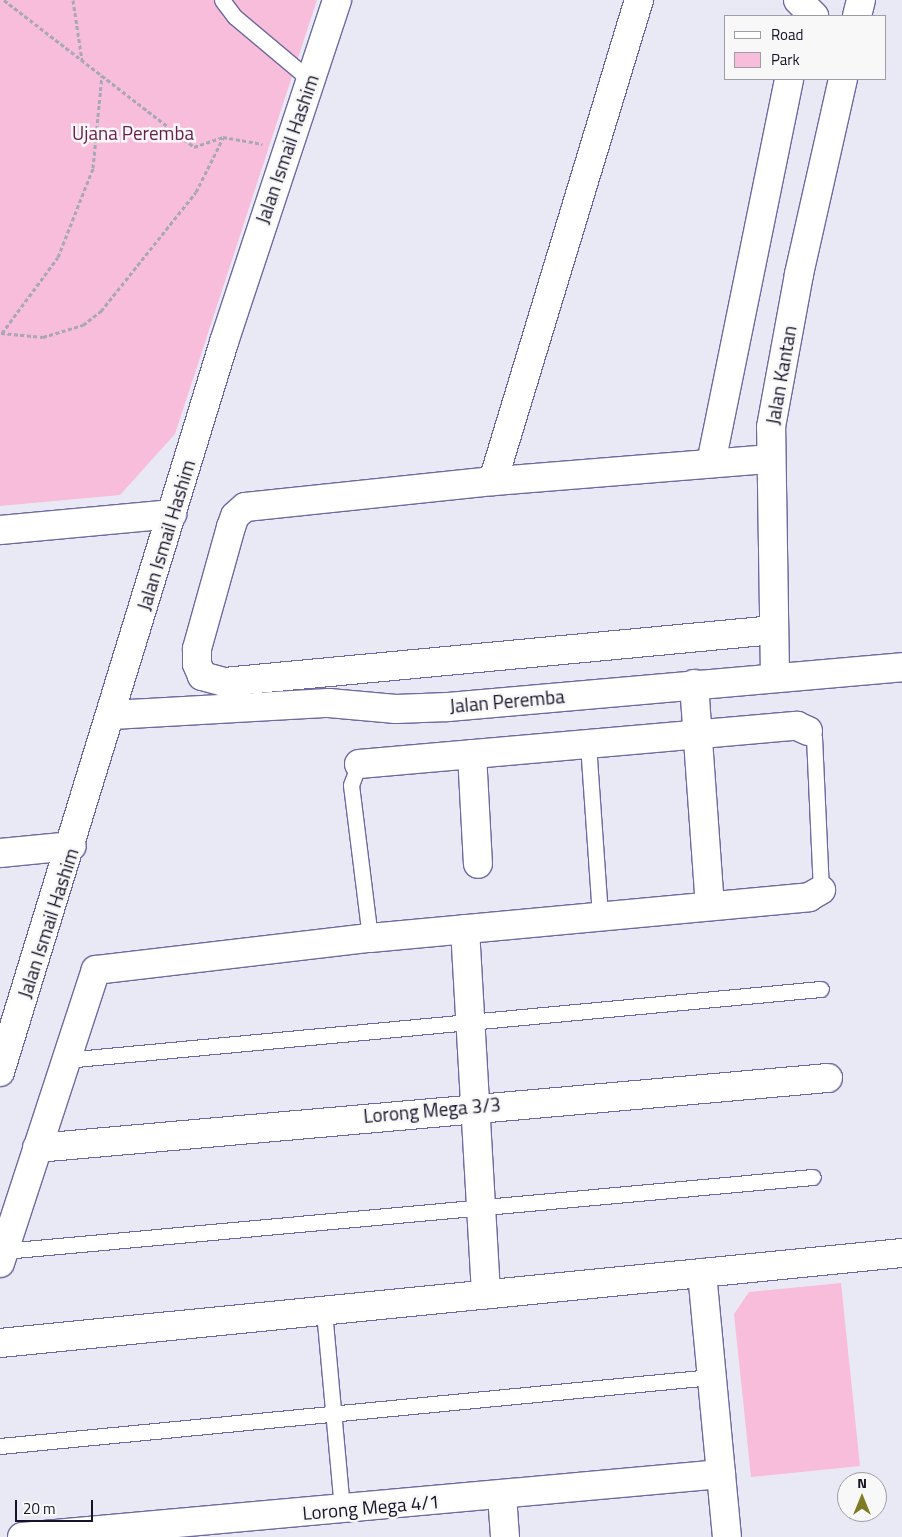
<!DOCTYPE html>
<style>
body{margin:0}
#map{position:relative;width:902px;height:1537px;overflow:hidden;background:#e9e9f5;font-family:"Titillium Web",sans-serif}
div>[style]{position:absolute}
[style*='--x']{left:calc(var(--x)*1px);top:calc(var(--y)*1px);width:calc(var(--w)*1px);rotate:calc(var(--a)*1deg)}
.green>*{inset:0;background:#f8bdda}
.path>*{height:3px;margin-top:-1.5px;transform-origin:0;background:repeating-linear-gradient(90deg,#a7a7b6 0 4px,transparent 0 6.5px)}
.roads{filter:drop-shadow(1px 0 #6e699f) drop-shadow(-1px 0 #6e699f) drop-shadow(0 1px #6e699f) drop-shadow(0 -1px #6e699f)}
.lane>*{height:15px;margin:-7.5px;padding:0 7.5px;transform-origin:7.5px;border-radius:7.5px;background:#fff}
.street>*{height:28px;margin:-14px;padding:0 14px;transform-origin:14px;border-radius:14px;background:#fff}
.secondary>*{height:28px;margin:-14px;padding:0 14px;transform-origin:14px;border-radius:14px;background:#fff}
span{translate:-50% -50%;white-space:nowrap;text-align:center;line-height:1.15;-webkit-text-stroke:5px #f8f8f8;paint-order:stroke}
.park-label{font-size:19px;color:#6a1c4a}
.street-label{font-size:19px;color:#161329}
.legend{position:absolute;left:724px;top:15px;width:162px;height:65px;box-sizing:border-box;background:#f8f8f8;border:1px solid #9e9ca5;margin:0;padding:6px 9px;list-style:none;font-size:15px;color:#161329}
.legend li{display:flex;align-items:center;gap:10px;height:25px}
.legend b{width:25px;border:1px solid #9e9ca5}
.north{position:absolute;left:837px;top:1472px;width:50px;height:50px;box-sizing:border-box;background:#f8f8f8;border:1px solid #9e9ca5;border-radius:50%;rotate:0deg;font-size:14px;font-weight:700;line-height:20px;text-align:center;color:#161329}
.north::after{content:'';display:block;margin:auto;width:18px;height:22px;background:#7d7b23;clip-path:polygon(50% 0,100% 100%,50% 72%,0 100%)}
.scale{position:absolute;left:15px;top:1500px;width:78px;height:22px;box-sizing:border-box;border:2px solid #161329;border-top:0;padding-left:6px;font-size:15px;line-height:18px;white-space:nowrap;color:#161329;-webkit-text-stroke:4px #f8f8f8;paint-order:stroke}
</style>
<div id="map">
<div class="green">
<div style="clip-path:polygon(0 0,317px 0,175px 434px,120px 495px,0 506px)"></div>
<div style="clip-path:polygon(841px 1283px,860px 1466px,751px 1477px,734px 1314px,749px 1292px)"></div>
</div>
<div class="path">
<div style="--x:4;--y:0;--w:240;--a:37.7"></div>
<div style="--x:194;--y:147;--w:31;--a:-19"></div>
<div style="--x:223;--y:137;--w:40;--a:10"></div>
<div style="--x:73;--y:0;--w:61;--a:81.5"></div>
<div style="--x:1;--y:333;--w:42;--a:5.4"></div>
<div style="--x:43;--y:337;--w:42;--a:-16.7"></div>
<div style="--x:83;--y:325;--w:23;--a:-38"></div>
<div style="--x:101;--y:311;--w:152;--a:-51.4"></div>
<div style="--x:196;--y:192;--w:60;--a:-63.4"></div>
<div style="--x:2;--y:333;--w:94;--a:-53.6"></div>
<div style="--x:58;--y:257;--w:96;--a:-68.5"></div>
<div style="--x:93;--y:168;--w:93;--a:-84.5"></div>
</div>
<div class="roads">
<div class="lane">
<div style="--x:222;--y:0;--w:21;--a:53"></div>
<div style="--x:235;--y:17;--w:98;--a:40"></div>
<div style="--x:808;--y:731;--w:8;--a:45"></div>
<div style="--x:814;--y:737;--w:153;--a:87.4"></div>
<div style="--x:588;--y:744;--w:171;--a:86"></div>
<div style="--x:359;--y:764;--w:22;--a:111"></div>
<div style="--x:351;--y:785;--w:154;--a:82.9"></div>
<div style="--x:65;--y:1060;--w:759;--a:-5.37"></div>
<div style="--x:4;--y:1251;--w:812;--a:-5.23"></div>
<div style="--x:324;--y:1311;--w:200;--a:84.8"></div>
<div style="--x:0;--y:1446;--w:715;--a:-5.54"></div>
</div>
<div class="street">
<div style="--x:798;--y:0;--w:23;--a:45"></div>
<div style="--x:857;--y:16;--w:16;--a:-76"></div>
<div style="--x:769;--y:459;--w:277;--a:175.4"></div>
<div style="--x:493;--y:481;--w:249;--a:174"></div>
<div style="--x:245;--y:507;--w:13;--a:138"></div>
<div style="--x:235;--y:516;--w:12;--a:110"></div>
<div style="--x:231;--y:527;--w:127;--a:105.6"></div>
<div style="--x:197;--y:649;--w:15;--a:90"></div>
<div style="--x:197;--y:664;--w:13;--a:67"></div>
<div style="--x:202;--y:676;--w:23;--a:15"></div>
<div style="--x:224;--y:682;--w:552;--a:-5.4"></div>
<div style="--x:711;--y:463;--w:392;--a:-78.5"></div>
<div style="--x:493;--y:481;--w:503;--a:-73.12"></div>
<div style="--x:775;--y:676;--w:249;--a:-90.9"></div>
<div style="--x:771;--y:427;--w:156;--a:-79.6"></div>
<div style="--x:799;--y:274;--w:200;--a:-77.3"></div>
<div style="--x:694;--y:684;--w:222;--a:85.9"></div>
<div style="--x:472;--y:754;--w:110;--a:86.9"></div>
<div style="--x:359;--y:764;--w:440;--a:-5"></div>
<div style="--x:797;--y:726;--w:12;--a:24"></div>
<div style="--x:0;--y:853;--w:72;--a:-5.6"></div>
<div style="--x:465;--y:929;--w:366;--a:86.7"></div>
<div style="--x:37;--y:1148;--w:794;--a:-5.06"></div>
<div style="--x:0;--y:1263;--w:308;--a:-71.9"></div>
<div style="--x:96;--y:970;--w:276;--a:-6.7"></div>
<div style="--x:370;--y:938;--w:441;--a:-5.3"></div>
<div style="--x:809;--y:897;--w:14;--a:-30"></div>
<div style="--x:702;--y:1273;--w:265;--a:84.6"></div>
<div style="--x:0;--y:1343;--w:906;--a:-5.7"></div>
<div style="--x:502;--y:1495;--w:42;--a:85.9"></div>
<div style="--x:22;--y:1537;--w:702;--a:-5.15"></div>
</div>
<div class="secondary">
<div style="--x:0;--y:530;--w:173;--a:-5.3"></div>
<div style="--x:112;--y:715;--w:217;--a:-3.2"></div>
<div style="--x:329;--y:703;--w:67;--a:5.1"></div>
<div style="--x:396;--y:709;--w:52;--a:-2.2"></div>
<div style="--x:448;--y:707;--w:456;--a:-5"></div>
<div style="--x:0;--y:1072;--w:764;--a:-72.94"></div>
<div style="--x:224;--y:342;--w:360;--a:-71.7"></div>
</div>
</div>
<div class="park-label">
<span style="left:133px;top:133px">Ujana Peremba</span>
</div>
<div class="street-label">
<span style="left:287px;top:149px;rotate:-71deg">Jalan Ismail Hashim</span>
<span style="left:781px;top:375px;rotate:-80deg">Jalan Kantan</span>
<span style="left:166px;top:535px;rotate:-73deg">Jalan Ismail Hashim</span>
<span style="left:507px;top:701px;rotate:-5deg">Jalan Peremba</span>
<span style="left:48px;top:923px;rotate:-72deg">Jalan Ismail Hashim</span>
<span style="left:432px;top:1110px;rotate:-5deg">Lorong Mega 3/3</span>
<span style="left:371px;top:1507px;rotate:-5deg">Lorong Mega 4/1</span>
</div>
<ul class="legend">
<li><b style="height:6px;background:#fff"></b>Road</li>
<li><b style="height:14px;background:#f8bdda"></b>Park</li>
</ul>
<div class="north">N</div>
<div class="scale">20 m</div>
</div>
